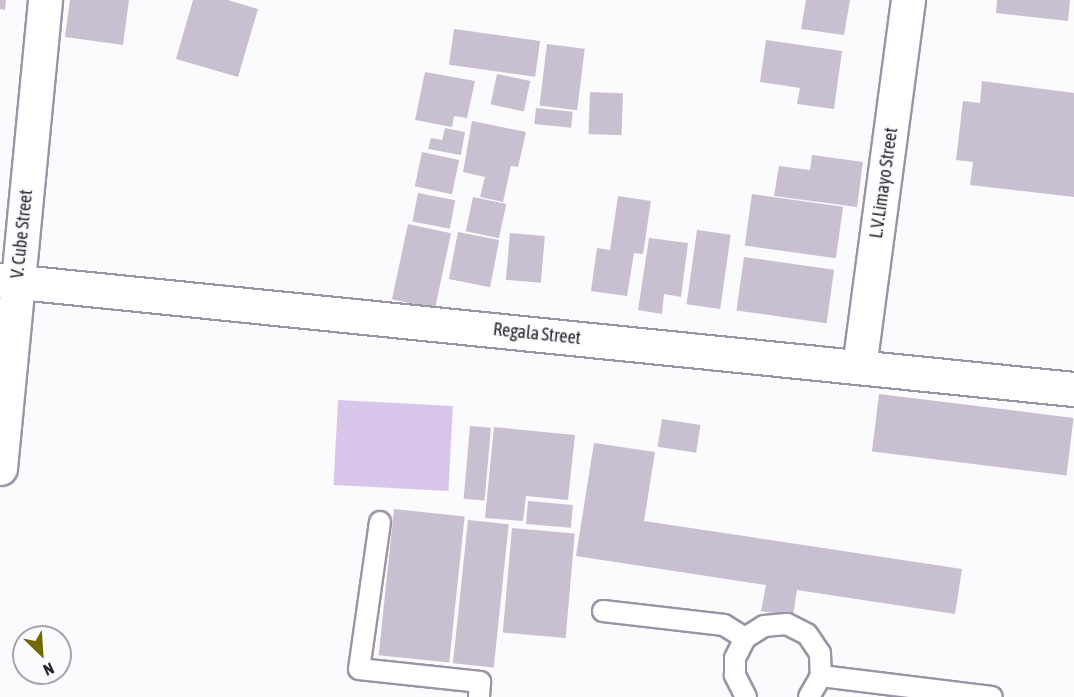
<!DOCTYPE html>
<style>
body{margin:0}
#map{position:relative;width:1074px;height:697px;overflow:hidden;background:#fbfafd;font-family:"Asap Condensed",sans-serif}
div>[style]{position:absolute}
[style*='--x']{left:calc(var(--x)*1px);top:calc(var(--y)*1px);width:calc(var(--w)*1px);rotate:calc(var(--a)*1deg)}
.green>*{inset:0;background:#d8c6ea;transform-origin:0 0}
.building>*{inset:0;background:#c8bfd0;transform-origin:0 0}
.roads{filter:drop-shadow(2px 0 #9c94a4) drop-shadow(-2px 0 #9c94a4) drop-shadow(0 2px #9c94a4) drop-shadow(0 -2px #9c94a4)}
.service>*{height:20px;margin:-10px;padding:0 10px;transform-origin:10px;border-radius:10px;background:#fff}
.minor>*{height:33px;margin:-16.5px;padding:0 16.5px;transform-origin:16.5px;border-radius:16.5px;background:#fff}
span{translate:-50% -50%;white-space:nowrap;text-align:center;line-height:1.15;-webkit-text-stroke:4.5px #fbfafd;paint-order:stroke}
.street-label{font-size:18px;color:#29262d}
.north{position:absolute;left:12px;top:625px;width:60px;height:60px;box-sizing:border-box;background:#fbfafd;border:2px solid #a7a5aa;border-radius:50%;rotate:155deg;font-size:16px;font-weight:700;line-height:24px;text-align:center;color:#29262d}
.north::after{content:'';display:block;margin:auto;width:21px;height:27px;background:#726800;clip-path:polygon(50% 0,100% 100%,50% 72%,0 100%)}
</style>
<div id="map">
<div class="green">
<div style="left:338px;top:400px;width:115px;height:85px;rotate:3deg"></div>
</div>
<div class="building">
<div style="clip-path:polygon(0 0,6px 0,5px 10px,0 9px)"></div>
<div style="clip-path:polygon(70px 0,129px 0,123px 45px,65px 37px)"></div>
<div style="clip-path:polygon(193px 0,228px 0,258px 9px,238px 77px,176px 59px)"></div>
<div style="clip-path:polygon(806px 0,850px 0,844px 35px,801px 29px)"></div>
<div style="clip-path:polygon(997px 0,1070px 0,1068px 21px,996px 13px)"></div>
<div style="left:454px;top:29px;width:87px;height:36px;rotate:8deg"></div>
<div style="clip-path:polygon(766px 40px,842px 51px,834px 109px,797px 104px,800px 88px,760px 82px)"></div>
<div style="left:547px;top:44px;width:38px;height:62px;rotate:7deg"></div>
<div style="clip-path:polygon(425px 72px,475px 81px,467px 118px,454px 116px,452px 127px,415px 120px)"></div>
<div style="left:497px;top:74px;width:34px;height:31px;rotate:12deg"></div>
<div style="clip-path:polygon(982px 81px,1074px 93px,1074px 197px,970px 185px,973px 162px,956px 160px,963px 101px,980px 103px)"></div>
<div style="left:590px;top:92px;width:33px;height:42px;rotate:2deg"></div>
<div style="left:536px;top:108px;width:37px;height:16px;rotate:6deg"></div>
<div style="clip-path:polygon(472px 121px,526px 132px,518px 167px,511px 166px,503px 202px,480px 197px,485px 177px,463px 172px)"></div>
<div style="clip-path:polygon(445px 128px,465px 132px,461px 155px,428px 149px,431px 138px,442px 140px)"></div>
<div style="left:422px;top:152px;width:38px;height:35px;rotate:12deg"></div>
<div style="clip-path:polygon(812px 155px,863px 162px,857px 207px,774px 196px,779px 166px,810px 170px)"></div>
<div style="left:418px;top:193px;width:38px;height:29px;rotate:11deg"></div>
<div style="left:752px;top:194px;width:92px;height:52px;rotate:8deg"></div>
<div style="clip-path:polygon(618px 196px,651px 201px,643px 254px,634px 253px,627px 296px,591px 291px,597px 248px,610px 250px)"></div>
<div style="left:473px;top:197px;width:34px;height:35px;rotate:12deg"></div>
<div style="left:408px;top:224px;width:44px;height:77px;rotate:12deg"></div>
<div style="left:697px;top:230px;width:34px;height:75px;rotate:8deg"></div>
<div style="left:458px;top:232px;width:42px;height:48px;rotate:11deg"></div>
<div style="left:510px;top:233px;width:35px;height:47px;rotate:5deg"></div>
<div style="clip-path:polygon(649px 238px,688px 243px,681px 297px,664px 294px,662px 314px,638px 310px)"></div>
<div style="left:744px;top:257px;width:91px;height:54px;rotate:8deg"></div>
<div style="left:879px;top:394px;width:196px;height:58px;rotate:7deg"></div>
<div style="left:662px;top:419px;width:39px;height:28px;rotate:9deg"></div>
<div style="left:470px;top:426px;width:21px;height:73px;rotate:5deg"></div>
<div style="clip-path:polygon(494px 427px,575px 435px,568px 500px,526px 496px,523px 521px,485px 518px)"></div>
<div style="clip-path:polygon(594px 443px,655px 452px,644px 521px,962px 569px,955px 614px,797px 590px,793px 616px,761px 611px,766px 585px,576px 556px)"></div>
<div style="left:528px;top:501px;width:45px;height:23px;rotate:5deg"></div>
<div style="left:394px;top:509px;width:71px;height:147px;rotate:6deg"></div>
<div style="left:468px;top:520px;width:41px;height:144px;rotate:6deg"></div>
<div style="left:512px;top:528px;width:63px;height:105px;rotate:5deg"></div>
</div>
<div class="roads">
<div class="service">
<div style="--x:380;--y:522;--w:148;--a:98.1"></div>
<div style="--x:359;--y:669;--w:122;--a:6.1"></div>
<div style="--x:480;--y:682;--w:15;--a:94"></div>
<div style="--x:603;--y:611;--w:122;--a:6.6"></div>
<div style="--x:724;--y:625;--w:25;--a:32"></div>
<div style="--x:821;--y:676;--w:172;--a:7"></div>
<div style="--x:746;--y:697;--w:25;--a:-117"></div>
<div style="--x:735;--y:675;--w:17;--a:-90"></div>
<div style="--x:735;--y:658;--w:22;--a:-63"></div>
<div style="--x:745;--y:638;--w:22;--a:-32"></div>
<div style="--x:764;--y:626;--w:23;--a:-5"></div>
<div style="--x:787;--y:624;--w:22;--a:27"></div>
<div style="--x:807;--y:634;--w:23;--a:56"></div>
<div style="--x:820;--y:653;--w:23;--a:88"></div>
<div style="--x:821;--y:676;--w:24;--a:120"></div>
</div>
<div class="minor">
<div style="--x:0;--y:280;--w:1080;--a:5.8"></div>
<div style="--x:859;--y:367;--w:370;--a:-82.4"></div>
<div style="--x:0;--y:468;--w:470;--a:-84.5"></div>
</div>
</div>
<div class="street-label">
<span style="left:884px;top:183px;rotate:-82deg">L.V.Limayo Street</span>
<span style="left:22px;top:234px;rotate:-84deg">V. Cube Street</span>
<span style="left:537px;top:334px;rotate:6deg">Regala Street</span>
</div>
<div class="north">N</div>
</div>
